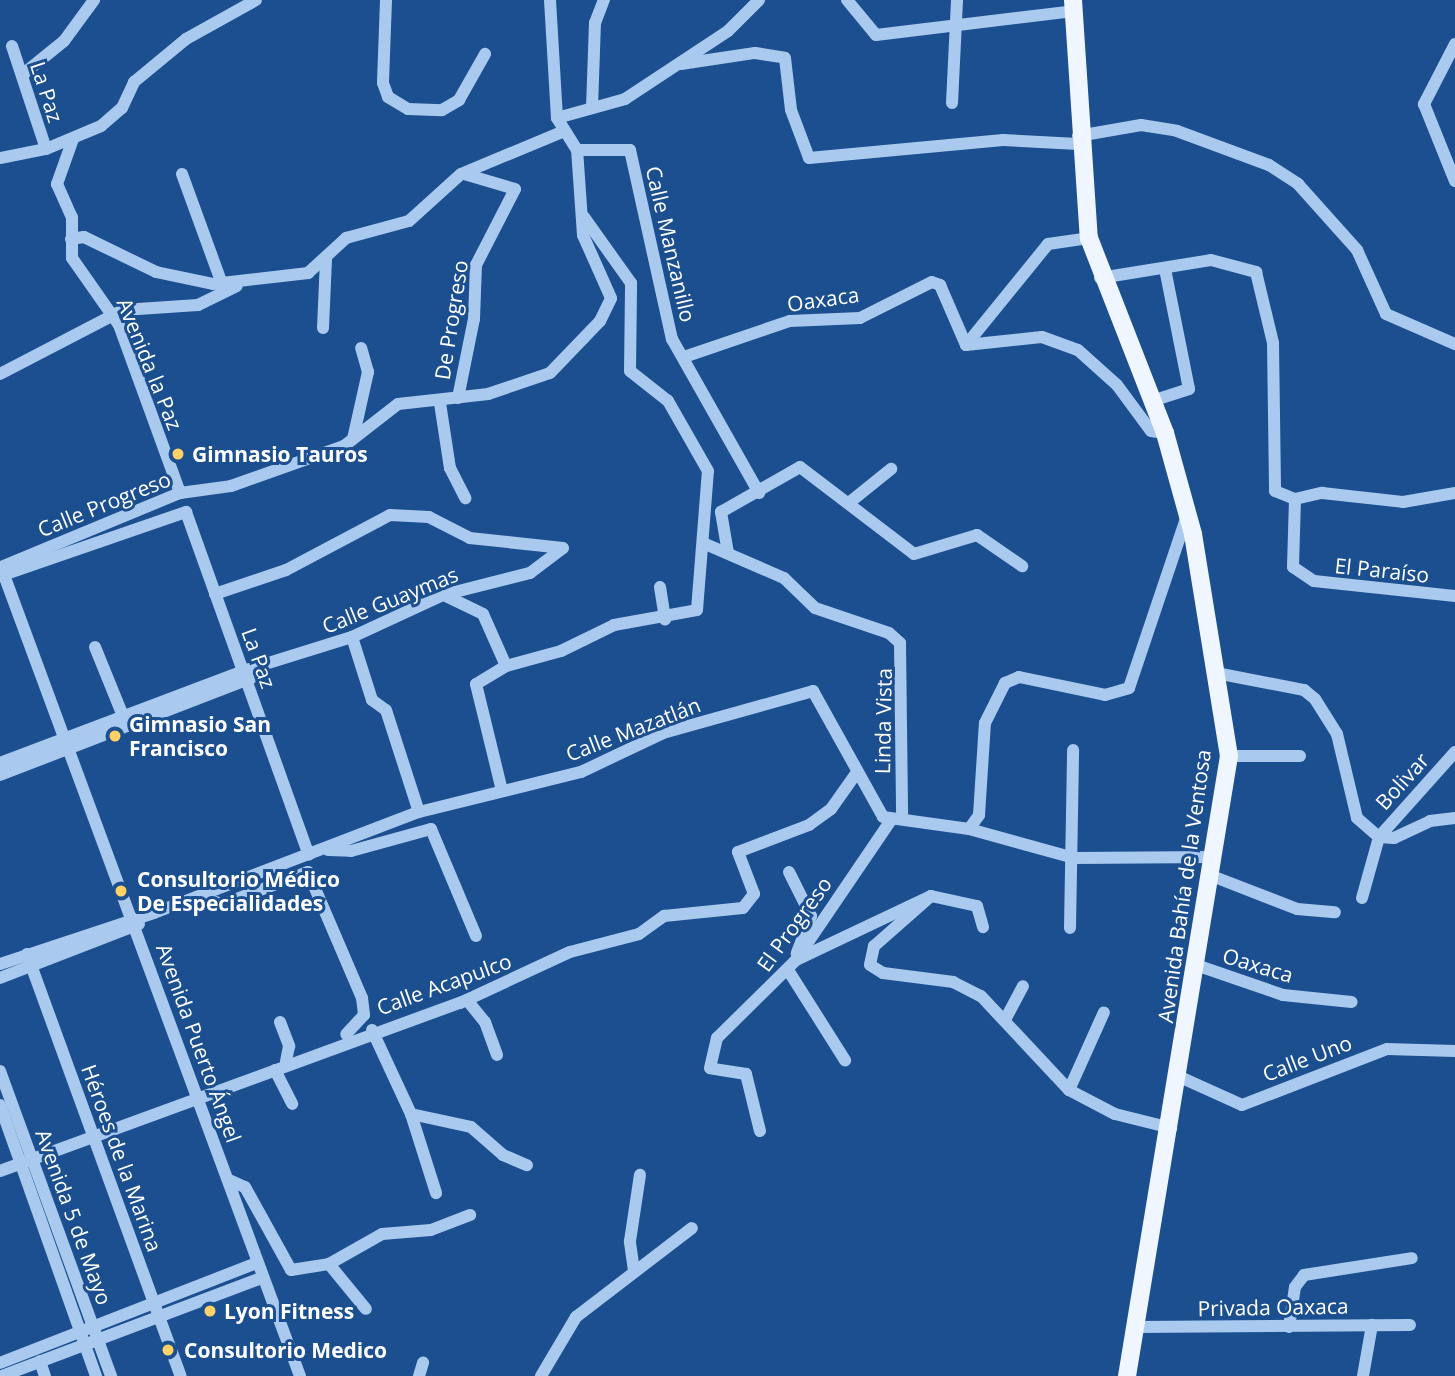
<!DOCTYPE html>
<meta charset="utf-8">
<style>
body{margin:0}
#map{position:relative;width:1455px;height:1376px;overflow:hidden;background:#1b4f8f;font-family:"Open Sans",sans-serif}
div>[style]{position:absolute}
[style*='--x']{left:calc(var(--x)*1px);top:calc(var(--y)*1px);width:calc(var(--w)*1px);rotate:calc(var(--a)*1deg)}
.minor>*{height:12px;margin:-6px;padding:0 6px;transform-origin:6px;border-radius:6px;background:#a9c9ee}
.major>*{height:18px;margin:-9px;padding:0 9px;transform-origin:9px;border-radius:9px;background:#f0f6ff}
.dots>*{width:19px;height:19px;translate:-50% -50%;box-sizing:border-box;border:4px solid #1b4f8f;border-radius:50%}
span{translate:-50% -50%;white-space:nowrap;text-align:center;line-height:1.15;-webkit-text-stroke:6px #1b4f8f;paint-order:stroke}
.street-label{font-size:21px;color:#fff}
.poi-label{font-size:21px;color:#fff;font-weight:700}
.left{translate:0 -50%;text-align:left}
</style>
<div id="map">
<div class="minor">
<div style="--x:386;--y:0;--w:83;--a:92.1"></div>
<div style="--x:383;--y:83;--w:15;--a:70"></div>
<div style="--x:388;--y:97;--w:23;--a:31"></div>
<div style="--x:408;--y:109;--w:34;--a:2"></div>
<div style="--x:442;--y:110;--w:20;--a:-30"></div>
<div style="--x:459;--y:100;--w:53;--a:-60.5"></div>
<div style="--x:847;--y:0;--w:45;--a:50.4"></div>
<div style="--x:876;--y:35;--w:199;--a:-6.9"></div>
<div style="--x:1455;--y:44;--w:68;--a:117.3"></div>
<div style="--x:1424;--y:104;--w:83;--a:68.1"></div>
<div style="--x:12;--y:46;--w:108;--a:71.7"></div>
<div style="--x:681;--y:64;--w:75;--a:-8.5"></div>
<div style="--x:755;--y:53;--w:30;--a:9"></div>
<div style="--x:785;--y:58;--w:52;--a:83.4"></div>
<div style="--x:791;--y:110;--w:51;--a:69.4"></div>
<div style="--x:809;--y:158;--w:195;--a:-5.3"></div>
<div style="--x:1003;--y:140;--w:75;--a:3.1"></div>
<div style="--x:22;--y:75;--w:54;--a:-39"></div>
<div style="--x:64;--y:41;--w:51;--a:-53.8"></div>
<div style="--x:952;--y:103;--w:103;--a:-87.2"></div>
<div style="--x:592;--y:108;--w:85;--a:-88"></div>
<div style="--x:595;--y:23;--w:25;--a:-69"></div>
<div style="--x:557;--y:118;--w:71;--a:-15.6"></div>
<div style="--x:625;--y:99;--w:123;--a:-33.4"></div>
<div style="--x:728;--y:31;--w:44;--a:-45"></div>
<div style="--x:1078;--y:136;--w:64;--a:-9.9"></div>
<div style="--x:1141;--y:125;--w:36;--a:9"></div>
<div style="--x:1177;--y:131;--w:98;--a:20.3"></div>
<div style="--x:1269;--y:165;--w:35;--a:33"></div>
<div style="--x:1298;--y:184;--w:89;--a:48.2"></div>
<div style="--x:1357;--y:250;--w:70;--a:65.6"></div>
<div style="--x:1386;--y:314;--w:75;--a:23.5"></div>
<div style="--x:73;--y:139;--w:48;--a:109.6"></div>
<div style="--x:57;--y:184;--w:36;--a:66"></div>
<div style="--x:72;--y:217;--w:41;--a:90"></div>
<div style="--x:72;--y:258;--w:82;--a:55"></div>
<div style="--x:119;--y:325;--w:179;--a:70"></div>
<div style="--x:577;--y:150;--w:53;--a:0"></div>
<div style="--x:630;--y:150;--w:194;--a:77.5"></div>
<div style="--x:672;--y:339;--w:177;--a:60.5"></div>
<div style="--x:0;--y:158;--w:47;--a:-11.1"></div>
<div style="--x:46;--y:149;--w:60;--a:-22.7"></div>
<div style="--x:101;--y:126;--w:28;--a:-41"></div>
<div style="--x:122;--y:108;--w:29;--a:-65"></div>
<div style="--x:134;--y:82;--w:67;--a:-39.6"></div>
<div style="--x:186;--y:39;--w:80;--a:-29.1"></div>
<div style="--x:182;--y:174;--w:117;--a:70"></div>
<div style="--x:71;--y:239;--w:13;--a:-9"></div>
<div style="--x:84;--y:237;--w:80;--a:25.9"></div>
<div style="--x:156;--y:272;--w:58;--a:11.9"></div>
<div style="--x:213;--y:284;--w:96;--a:-6.6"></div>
<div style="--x:308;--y:273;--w:52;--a:-42.6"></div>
<div style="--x:346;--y:238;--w:65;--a:-15.1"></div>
<div style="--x:409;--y:221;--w:70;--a:-42.1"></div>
<div style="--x:461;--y:174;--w:109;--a:-22.6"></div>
<div style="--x:1100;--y:278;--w:112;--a:-9.2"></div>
<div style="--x:1211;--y:260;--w:47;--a:14.9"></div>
<div style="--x:1256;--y:272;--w:73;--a:76.5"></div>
<div style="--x:1273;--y:343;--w:148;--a:89.2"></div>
<div style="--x:1275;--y:491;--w:22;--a:22"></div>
<div style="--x:1295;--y:499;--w:28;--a:-13"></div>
<div style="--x:1322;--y:493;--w:81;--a:6.3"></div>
<div style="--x:1403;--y:502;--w:53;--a:-9.8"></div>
<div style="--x:323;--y:328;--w:70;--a:-87.5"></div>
<div style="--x:966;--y:345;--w:76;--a:-6"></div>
<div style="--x:1042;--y:337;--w:38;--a:20"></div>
<div style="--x:1078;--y:350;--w:52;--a:41.9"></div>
<div style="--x:1117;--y:385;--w:57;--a:53.5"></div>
<div style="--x:1151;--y:431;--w:14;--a:8"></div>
<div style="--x:966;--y:345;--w:130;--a:-50.9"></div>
<div style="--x:1048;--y:244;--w:41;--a:-8.3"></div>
<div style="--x:684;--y:357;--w:112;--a:-18.8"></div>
<div style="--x:790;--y:321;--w:70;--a:-2.5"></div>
<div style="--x:860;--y:318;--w:80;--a:-26.6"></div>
<div style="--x:932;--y:282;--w:9;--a:21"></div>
<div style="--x:940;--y:285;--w:65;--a:66.6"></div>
<div style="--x:0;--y:374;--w:139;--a:-27.5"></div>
<div style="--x:123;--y:310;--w:75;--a:-3.8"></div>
<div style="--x:198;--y:305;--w:43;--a:-26"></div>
<div style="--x:458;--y:398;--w:81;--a:-78.6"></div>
<div style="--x:474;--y:319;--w:54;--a:-87.9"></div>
<div style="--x:476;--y:265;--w:85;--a:-62.8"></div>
<div style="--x:515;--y:189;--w:53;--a:-163.6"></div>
<div style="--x:1152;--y:401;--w:39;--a:-18"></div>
<div style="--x:1189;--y:389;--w:122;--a:-101.3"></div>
<div style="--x:440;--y:403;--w:66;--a:81.3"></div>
<div style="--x:450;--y:468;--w:34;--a:63"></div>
<div style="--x:353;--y:439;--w:69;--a:-77.4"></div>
<div style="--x:368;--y:372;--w:25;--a:-106"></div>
<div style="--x:1295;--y:499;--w:68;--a:91.7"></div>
<div style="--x:1293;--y:567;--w:25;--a:34"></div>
<div style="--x:1314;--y:581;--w:142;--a:6.1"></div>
<div style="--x:850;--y:502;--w:53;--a:-38.8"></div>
<div style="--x:703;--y:543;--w:88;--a:23.4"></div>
<div style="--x:784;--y:578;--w:43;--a:44.1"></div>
<div style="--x:815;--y:608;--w:78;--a:18.7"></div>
<div style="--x:889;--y:633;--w:15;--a:42"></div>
<div style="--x:900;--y:643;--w:173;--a:89.3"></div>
<div style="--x:728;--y:553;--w:42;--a:-99.7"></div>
<div style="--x:721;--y:512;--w:91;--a:-29.7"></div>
<div style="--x:800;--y:467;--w:143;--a:37.3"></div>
<div style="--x:914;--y:554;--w:66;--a:-16.8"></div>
<div style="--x:977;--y:535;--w:55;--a:34.6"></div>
<div style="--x:0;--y:576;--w:197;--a:-19"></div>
<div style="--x:186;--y:512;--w:364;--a:70.3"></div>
<div style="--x:660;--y:587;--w:33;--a:81"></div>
<div style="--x:446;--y:596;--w:41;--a:25.9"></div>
<div style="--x:483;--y:614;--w:57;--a:66.1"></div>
<div style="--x:506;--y:666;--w:35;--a:149"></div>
<div style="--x:476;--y:684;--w:110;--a:76.3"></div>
<div style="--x:352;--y:637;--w:66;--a:72.4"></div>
<div style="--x:372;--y:700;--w:17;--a:36"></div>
<div style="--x:386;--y:710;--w:107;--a:72.1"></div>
<div style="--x:95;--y:647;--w:80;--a:67.9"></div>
<div style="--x:506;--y:666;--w:57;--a:-15.3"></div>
<div style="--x:561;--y:651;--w:59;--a:-26.1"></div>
<div style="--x:614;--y:625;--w:84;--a:-10.2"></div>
<div style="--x:697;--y:610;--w:139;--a:-85.5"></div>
<div style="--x:708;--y:471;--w:81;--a:-119.7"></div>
<div style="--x:668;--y:401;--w:48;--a:-141.7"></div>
<div style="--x:630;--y:371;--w:88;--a:-89.3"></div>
<div style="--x:631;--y:283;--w:81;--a:-125.5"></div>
<div style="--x:1216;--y:673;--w:90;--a:10.9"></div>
<div style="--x:1304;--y:690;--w:14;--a:39"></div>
<div style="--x:1315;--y:699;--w:41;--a:57.8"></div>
<div style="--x:1337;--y:734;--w:86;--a:76.6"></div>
<div style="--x:1357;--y:818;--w:29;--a:41"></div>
<div style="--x:1379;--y:837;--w:15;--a:4"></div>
<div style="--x:1394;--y:838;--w:40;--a:-25"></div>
<div style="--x:1430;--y:821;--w:25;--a:-7"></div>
<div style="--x:1229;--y:756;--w:71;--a:0"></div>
<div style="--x:0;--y:763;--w:260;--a:-20.7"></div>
<div style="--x:243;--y:671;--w:114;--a:-17.3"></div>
<div style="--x:352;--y:637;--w:100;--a:-24.8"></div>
<div style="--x:443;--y:595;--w:90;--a:-14.2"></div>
<div style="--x:530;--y:573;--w:41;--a:-37.1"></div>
<div style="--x:563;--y:548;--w:94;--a:-173.9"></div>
<div style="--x:470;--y:538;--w:46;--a:-152.9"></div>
<div style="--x:429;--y:517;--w:39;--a:-177"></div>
<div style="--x:390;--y:515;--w:118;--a:152.1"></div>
<div style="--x:286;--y:570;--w:75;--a:161.3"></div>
<div style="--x:0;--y:775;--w:269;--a:-21.1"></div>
<div style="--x:969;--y:829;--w:109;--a:15.4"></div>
<div style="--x:1074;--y:858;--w:140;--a:-0.4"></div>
<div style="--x:328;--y:850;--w:23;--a:2"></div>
<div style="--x:351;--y:851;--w:83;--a:-15.4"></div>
<div style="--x:431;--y:829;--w:116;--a:67.2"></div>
<div style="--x:789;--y:872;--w:49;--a:63.4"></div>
<div style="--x:811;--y:916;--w:40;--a:111"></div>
<div style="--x:1212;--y:876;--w:91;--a:21.2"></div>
<div style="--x:1297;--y:909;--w:38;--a:5"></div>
<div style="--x:931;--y:896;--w:47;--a:12.3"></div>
<div style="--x:977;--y:906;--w:22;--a:74"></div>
<div style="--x:197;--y:897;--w:27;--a:15"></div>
<div style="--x:223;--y:904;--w:91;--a:-20.6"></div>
<div style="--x:308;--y:872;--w:137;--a:66.8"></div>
<div style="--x:362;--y:998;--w:17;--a:83"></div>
<div style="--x:364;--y:1015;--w:26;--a:133"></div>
<div style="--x:1362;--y:898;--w:63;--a:-74.4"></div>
<div style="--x:1379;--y:837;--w:114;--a:-48.2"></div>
<div style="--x:1070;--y:928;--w:178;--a:-89"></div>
<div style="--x:27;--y:954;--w:449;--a:70"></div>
<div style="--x:796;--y:960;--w:149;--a:-25.4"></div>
<div style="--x:931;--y:896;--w:76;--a:138.7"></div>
<div style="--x:874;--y:946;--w:19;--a:102"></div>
<div style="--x:870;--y:965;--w:15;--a:32"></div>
<div style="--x:883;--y:973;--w:71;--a:7.3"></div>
<div style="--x:953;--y:982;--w:31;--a:27"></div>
<div style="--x:981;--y:996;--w:129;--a:46.9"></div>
<div style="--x:1069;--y:1090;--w:52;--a:27.6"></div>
<div style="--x:1115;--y:1114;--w:58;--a:14"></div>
<div style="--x:0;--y:964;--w:162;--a:-18.3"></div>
<div style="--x:154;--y:913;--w:284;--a:-20.9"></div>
<div style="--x:419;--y:812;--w:167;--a:-13.9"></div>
<div style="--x:581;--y:772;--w:91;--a:-25.4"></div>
<div style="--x:663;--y:733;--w:156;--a:-15.6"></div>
<div style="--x:813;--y:691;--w:144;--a:60.9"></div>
<div style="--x:883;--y:817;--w:87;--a:7.9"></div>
<div style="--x:969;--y:829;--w:17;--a:-54"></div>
<div style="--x:979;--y:815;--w:92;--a:-86.3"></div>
<div style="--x:985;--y:723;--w:45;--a:-63.4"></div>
<div style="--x:1005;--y:683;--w:15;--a:-23"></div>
<div style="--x:1019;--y:677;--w:88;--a:11.8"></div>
<div style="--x:1105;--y:695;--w:25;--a:-16"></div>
<div style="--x:1129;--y:688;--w:182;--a:-71.4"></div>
<div style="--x:1196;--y:965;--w:92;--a:19"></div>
<div style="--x:1283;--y:995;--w:69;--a:5.8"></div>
<div style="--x:788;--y:970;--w:107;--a:57.7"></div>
<div style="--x:0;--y:978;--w:149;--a:-21.2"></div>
<div style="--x:467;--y:1000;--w:28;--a:51"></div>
<div style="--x:485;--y:1022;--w:35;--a:70"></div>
<div style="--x:1006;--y:1018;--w:36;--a:-62"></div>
<div style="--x:280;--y:1022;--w:26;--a:69"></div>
<div style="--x:289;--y:1046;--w:16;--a:101"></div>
<div style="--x:372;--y:1030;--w:93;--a:65.1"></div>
<div style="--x:411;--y:1114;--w:83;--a:72.4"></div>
<div style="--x:275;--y:1070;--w:38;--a:63"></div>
<div style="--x:0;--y:1071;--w:325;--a:70"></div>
<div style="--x:1180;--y:1077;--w:68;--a:24.3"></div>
<div style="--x:1242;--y:1105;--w:155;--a:-21.1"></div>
<div style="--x:1387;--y:1049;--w:68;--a:1.7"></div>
<div style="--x:1069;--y:1090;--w:85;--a:-65.8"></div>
<div style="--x:0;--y:1105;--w:288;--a:70.5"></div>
<div style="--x:411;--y:1114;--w:61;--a:12.2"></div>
<div style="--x:471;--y:1127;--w:43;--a:41.2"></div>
<div style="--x:503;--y:1155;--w:26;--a:23"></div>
<div style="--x:760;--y:1131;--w:59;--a:-103.8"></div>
<div style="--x:746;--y:1074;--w:36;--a:-171"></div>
<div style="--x:710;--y:1068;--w:31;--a:-77"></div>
<div style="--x:717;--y:1038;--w:111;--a:-44.6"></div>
<div style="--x:796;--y:960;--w:169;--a:-55.8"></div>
<div style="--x:0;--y:1171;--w:490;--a:-20.1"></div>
<div style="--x:460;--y:1003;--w:121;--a:-24.9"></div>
<div style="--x:570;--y:952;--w:71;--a:-14.6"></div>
<div style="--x:639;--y:934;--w:31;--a:-36"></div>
<div style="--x:664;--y:916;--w:79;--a:-5.8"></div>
<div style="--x:743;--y:908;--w:18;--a:-52"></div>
<div style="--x:754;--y:894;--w:45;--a:-110.9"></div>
<div style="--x:738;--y:852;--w:76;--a:-20.8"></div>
<div style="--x:809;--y:825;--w:27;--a:-36"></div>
<div style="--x:831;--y:809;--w:42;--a:-54.8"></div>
<div style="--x:229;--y:1180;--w:17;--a:24"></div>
<div style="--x:245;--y:1187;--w:95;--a:61"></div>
<div style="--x:291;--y:1270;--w:38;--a:-9"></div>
<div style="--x:329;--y:1264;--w:61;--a:-29.5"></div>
<div style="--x:382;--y:1234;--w:49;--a:-4.7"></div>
<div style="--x:431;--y:1230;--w:42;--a:-21"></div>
<div style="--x:329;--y:1264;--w:58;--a:50.6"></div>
<div style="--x:634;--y:1271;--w:30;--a:-98"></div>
<div style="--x:630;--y:1241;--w:67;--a:-81.4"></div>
<div style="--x:1136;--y:1327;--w:274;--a:-0.4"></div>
<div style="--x:1289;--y:1327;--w:40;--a:-81.5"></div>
<div style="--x:1295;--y:1287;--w:15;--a:-53"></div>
<div style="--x:1304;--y:1275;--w:109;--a:-8.9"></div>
<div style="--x:40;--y:1361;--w:16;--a:72"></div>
<div style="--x:0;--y:1363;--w:273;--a:-21.3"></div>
<div style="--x:2;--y:1376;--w:275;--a:-20.7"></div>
<div style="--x:300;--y:1376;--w:862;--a:-110.28"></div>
<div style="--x:1;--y:567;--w:194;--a:-22.5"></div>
<div style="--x:180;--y:493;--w:51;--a:-7.8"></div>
<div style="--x:231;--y:486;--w:120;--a:-19.5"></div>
<div style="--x:344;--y:446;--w:68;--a:-37.9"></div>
<div style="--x:398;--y:404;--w:91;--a:-6.3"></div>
<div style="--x:488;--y:394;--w:65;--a:-18.7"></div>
<div style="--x:550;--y:373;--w:72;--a:-46.1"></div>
<div style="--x:600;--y:321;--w:25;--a:-64"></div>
<div style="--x:611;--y:298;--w:69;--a:-114"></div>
<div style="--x:583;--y:235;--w:85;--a:-94"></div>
<div style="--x:577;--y:150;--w:38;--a:-122"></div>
<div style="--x:557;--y:118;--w:118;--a:-93.4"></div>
<div style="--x:419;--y:1376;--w:14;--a:-73"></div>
<div style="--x:541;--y:1376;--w:69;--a:-59.3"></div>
<div style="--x:576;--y:1317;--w:146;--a:-37.5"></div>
<div style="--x:1363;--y:1376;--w:52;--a:-80"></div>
</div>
<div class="major">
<div style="--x:1073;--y:0;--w:239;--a:86.2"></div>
<div style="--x:1089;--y:238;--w:209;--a:68.7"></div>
<div style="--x:1165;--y:433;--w:105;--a:74.5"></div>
<div style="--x:1193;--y:534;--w:225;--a:80.8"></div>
<div style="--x:1229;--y:756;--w:628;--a:99.34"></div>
</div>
<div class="dots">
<div style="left:178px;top:454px;background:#ffd166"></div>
<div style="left:115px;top:736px;background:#ffd166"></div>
<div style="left:121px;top:891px;background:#ffd166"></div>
<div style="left:210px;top:1311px;background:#ffd166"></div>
<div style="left:168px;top:1350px;background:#ffd166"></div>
</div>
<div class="street-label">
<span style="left:47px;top:92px;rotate:72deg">La Paz</span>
<span style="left:671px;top:244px;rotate:77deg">Calle Manzanillo</span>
<span style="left:823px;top:299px;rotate:-8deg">Oaxaca</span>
<span style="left:451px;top:320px;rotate:-81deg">De Progreso</span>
<span style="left:150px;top:364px;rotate:68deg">Avenida la Paz</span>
<span style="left:104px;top:504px;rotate:-22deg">Calle Progreso</span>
<span style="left:1382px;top:570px;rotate:6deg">El Paraíso</span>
<span style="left:390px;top:600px;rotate:-22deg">Calle Guaymas</span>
<span style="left:259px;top:658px;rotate:70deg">La Paz</span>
<span style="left:883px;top:721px;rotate:-89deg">Linda Vista</span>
<span style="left:633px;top:729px;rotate:-21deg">Calle Mazatlán</span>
<span style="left:1402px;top:781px;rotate:-48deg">Bolivar</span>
<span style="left:1184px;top:886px;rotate:-82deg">Avenida Bahía de la Ventosa</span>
<span style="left:794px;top:924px;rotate:-54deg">El Progreso</span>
<span style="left:1258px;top:965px;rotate:17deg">Oaxaca</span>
<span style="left:444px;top:984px;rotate:-20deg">Calle Acapulco</span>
<span style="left:199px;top:1043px;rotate:70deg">Avenida Puerto Ángel</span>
<span style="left:1307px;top:1058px;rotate:-21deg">Calle Uno</span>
<span style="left:122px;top:1158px;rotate:70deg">Héroes de la Marina</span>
<span style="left:74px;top:1217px;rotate:70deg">Avenida 5 de Mayo</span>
<span style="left:1273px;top:1307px;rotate:-1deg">Privada Oaxaca</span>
</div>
<div class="poi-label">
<span class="left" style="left:192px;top:454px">Gimnasio Tauros</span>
<span class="left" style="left:129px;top:736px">Gimnasio San<br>Francisco</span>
<span class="left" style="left:137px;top:891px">Consultorio Médico<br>De Especialidades</span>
<span class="left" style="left:224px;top:1311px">Lyon Fitness</span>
<span class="left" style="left:184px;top:1350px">Consultorio Medico</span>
</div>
</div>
